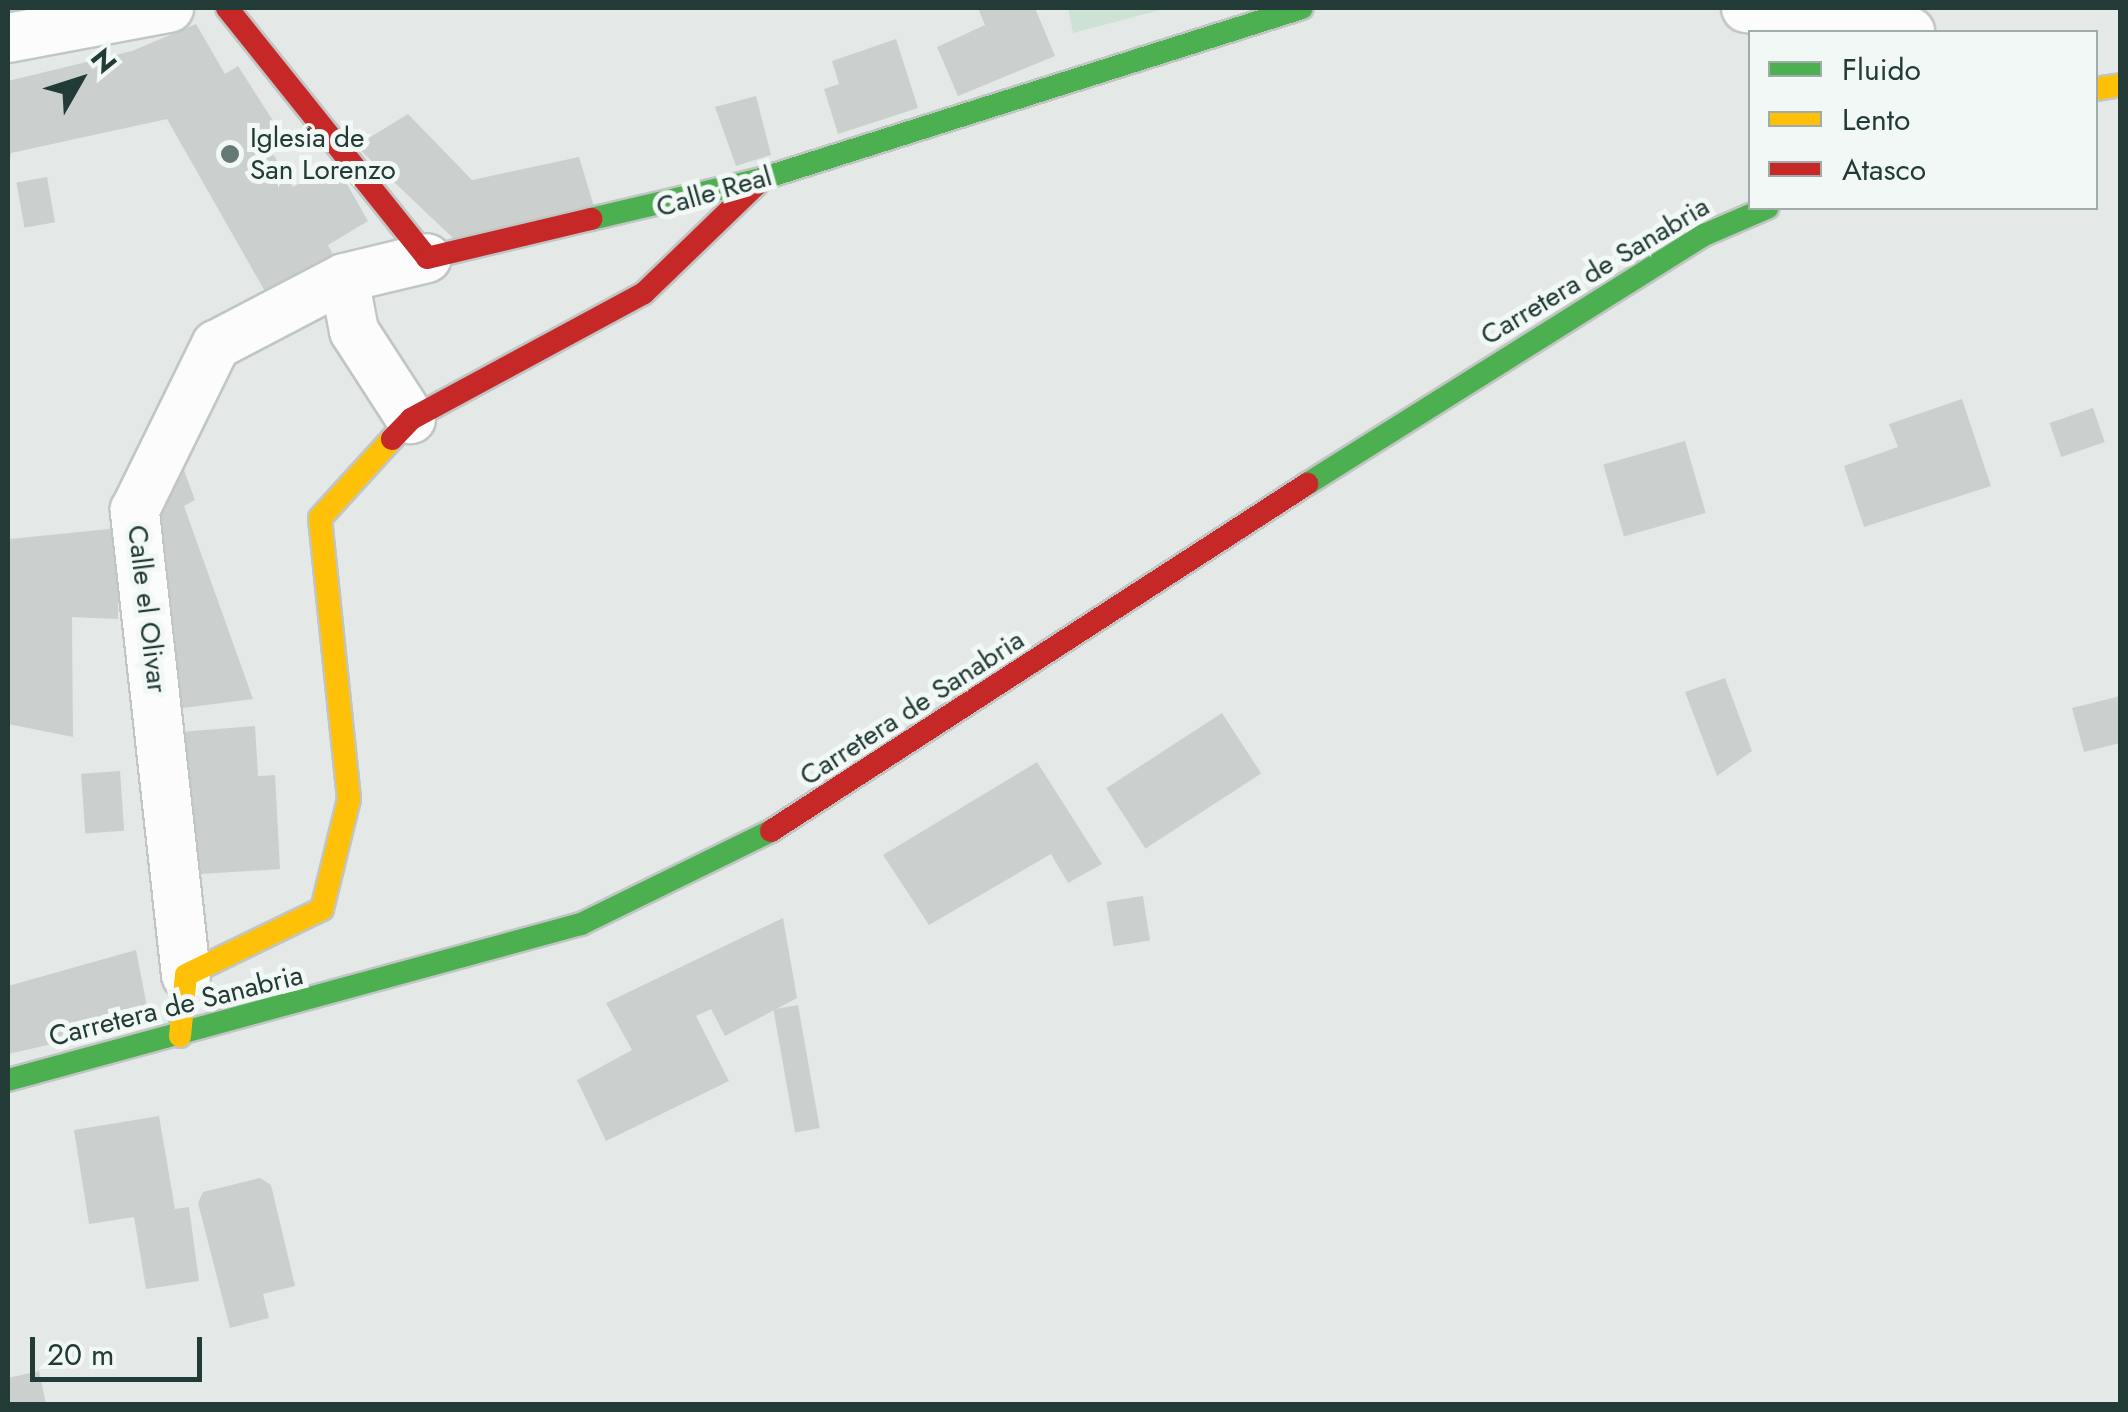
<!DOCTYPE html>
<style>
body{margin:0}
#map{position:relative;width:2128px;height:1412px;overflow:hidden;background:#e4e9e7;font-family:Jost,sans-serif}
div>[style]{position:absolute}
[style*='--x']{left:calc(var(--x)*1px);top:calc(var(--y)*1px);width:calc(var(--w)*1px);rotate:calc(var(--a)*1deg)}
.green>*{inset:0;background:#cde2d4}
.building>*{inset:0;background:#cbd0ce;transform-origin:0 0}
.roads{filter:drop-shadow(2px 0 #c1c6c4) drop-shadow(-2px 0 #c1c6c4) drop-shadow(0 2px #c1c6c4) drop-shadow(0 -2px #c1c6c4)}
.street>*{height:48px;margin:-24px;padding:0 24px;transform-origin:24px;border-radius:24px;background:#fbfcfb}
.fast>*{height:22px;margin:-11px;padding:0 11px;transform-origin:11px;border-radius:11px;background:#4caf50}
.slow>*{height:22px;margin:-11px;padding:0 11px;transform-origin:11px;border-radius:11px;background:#ffc107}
.jam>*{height:22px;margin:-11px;padding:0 11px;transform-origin:11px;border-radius:11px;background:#c62828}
.dots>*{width:28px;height:28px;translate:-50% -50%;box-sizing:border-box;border:5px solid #f2f8f5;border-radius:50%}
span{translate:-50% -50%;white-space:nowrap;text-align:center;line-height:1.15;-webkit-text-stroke:10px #f2f8f5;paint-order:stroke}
.poi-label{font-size:28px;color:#223b36}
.left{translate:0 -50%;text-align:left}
.street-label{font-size:28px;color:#223b36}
.frame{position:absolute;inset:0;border:10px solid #223b36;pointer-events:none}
.legend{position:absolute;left:1748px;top:30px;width:350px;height:180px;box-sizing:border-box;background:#f2f8f5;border:2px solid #9faca9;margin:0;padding:12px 18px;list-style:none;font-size:30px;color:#223b36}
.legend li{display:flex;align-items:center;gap:20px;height:50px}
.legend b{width:50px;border:2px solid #9faca9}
.north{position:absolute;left:30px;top:30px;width:100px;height:100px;-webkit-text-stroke:8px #f2f8f5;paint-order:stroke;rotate:51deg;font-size:28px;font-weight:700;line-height:40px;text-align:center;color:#223b36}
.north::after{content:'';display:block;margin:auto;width:35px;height:45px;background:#223b36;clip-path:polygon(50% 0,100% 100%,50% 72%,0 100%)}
.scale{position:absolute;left:30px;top:1337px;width:172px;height:45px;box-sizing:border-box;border:5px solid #223b36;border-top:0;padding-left:12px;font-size:30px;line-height:35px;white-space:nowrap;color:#223b36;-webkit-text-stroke:8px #f2f8f5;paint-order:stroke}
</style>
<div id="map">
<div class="green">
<div style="clip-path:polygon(1068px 8px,1168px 8px,1073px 33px)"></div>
</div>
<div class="building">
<div style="clip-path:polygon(8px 8px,64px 8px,8px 22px)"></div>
<div style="clip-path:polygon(978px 8px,1035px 8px,1055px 56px,958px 96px,937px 47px,985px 25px)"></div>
<div style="clip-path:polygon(196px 24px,225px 74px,238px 66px,282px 135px,267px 144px,293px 187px,335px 163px,368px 221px,328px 245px,333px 255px,267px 295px,167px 119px,11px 153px,8px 171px,8px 81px,132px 51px)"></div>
<div style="clip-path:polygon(896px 39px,918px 108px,838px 134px,824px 89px,839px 84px,832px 61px)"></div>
<div style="clip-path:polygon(756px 96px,771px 155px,736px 166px,715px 107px)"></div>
<div style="clip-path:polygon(408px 114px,472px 180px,579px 157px,595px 210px,454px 239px,356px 146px)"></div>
<div style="left:47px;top:177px;width:46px;height:31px;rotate:80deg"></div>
<div style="clip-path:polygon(1962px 399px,1991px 486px,1864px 527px,1844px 466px,1898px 447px,1889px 424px)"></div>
<div style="left:2093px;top:408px;width:36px;height:46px;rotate:71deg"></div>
<div style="left:1685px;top:441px;width:75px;height:85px;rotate:74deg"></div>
<div style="clip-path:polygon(181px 462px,195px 500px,184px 506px,253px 699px,175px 709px,156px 514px)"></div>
<div style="clip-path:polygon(119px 528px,118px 619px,72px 617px,73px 737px,8px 724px,10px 539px)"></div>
<div style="clip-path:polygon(1725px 678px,1752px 751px,1717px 776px,1685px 692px)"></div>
<div style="clip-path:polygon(2120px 696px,2120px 743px,2084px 752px,2072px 708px)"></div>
<div style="left:1222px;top:713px;width:72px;height:138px;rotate:57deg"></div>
<div style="clip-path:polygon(255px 726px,258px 776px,275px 775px,280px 869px,186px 875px,168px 733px)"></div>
<div style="clip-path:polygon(1037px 762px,1102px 864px,1068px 883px,1051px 854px,929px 925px,883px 855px)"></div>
<div style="left:120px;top:771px;width:60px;height:39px;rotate:86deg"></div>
<div style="left:1143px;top:896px;width:45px;height:37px;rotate:81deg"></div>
<div style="clip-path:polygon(783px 918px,797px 998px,725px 1036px,711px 1009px,696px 1016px,729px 1081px,606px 1141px,577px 1080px,632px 1050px,606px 1003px)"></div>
<div style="clip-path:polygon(136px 950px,150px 1022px,8px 1054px,8px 986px)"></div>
<div style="left:798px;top:1005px;width:125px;height:25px;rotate:80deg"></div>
<div style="clip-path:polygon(159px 1116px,175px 1209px,189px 1207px,199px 1281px,146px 1289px,134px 1217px,89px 1224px,74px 1130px)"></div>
<div style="clip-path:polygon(260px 1178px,271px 1185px,295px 1286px,263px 1294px,269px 1318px,230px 1328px,198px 1203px,203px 1192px)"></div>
<div style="clip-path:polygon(39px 1371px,46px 1404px,8px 1404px,8px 1378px)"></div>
</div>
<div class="roads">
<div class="street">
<div style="--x:1746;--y:8;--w:166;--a:8.3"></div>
<div style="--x:8;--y:38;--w:164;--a:-10.6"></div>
<div style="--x:344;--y:278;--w:54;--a:79.3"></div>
<div style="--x:354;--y:331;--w:105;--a:57.1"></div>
<div style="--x:186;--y:975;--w:468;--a:-96.3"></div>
<div style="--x:135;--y:510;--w:184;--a:-63.9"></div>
<div style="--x:216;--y:345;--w:144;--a:-27.6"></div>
<div style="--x:344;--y:278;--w:85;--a:-13.5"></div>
</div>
<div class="fast">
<div style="--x:591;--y:219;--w:175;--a:-13.2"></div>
<div style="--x:761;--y:179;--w:567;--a:-17.54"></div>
<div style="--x:1307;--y:484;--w:469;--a:-32.1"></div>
<div style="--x:1704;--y:235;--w:69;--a:-23.2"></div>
<div style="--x:8;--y:1080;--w:594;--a:-15.23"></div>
<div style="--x:581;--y:924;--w:212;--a:-26.1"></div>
</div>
<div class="slow">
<div style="--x:2096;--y:89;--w:24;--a:-9"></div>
<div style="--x:180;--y:1036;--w:61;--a:-84.4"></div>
<div style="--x:186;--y:975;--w:151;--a:-25.9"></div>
<div style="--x:322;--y:909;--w:113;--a:-76.2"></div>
<div style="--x:349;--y:799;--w:282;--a:-95.9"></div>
<div style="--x:320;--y:518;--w:107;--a:-47.7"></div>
</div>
<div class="jam">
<div style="--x:227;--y:8;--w:320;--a:51.3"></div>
<div style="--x:427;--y:258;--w:169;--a:-13.4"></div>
<div style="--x:392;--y:439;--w:28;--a:-46"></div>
<div style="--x:411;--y:419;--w:265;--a:-28.4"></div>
<div style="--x:644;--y:293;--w:156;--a:-44"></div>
<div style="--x:771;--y:831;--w:639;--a:-32.92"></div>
</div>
</div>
<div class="dots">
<div style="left:230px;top:154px;background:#667874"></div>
</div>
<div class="poi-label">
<span class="left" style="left:250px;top:154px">Iglesia de<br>San Lorenzo</span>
</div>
<div class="street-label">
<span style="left:714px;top:192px;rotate:-16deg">Calle Real</span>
<span style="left:1595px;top:271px;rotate:-31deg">Carretera de Sanabria</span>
<span style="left:147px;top:609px;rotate:83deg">Calle el Olivar</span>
<span style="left:912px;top:708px;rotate:-33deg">Carretera de Sanabria</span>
<span style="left:176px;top:1006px;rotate:-14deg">Carretera de Sanabria</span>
</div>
<div class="frame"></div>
<ul class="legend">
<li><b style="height:12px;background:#4caf50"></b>Fluido</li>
<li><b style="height:12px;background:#ffc107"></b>Lento</li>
<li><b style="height:12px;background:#c62828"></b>Atasco</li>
</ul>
<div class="north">N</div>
<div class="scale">20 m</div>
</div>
